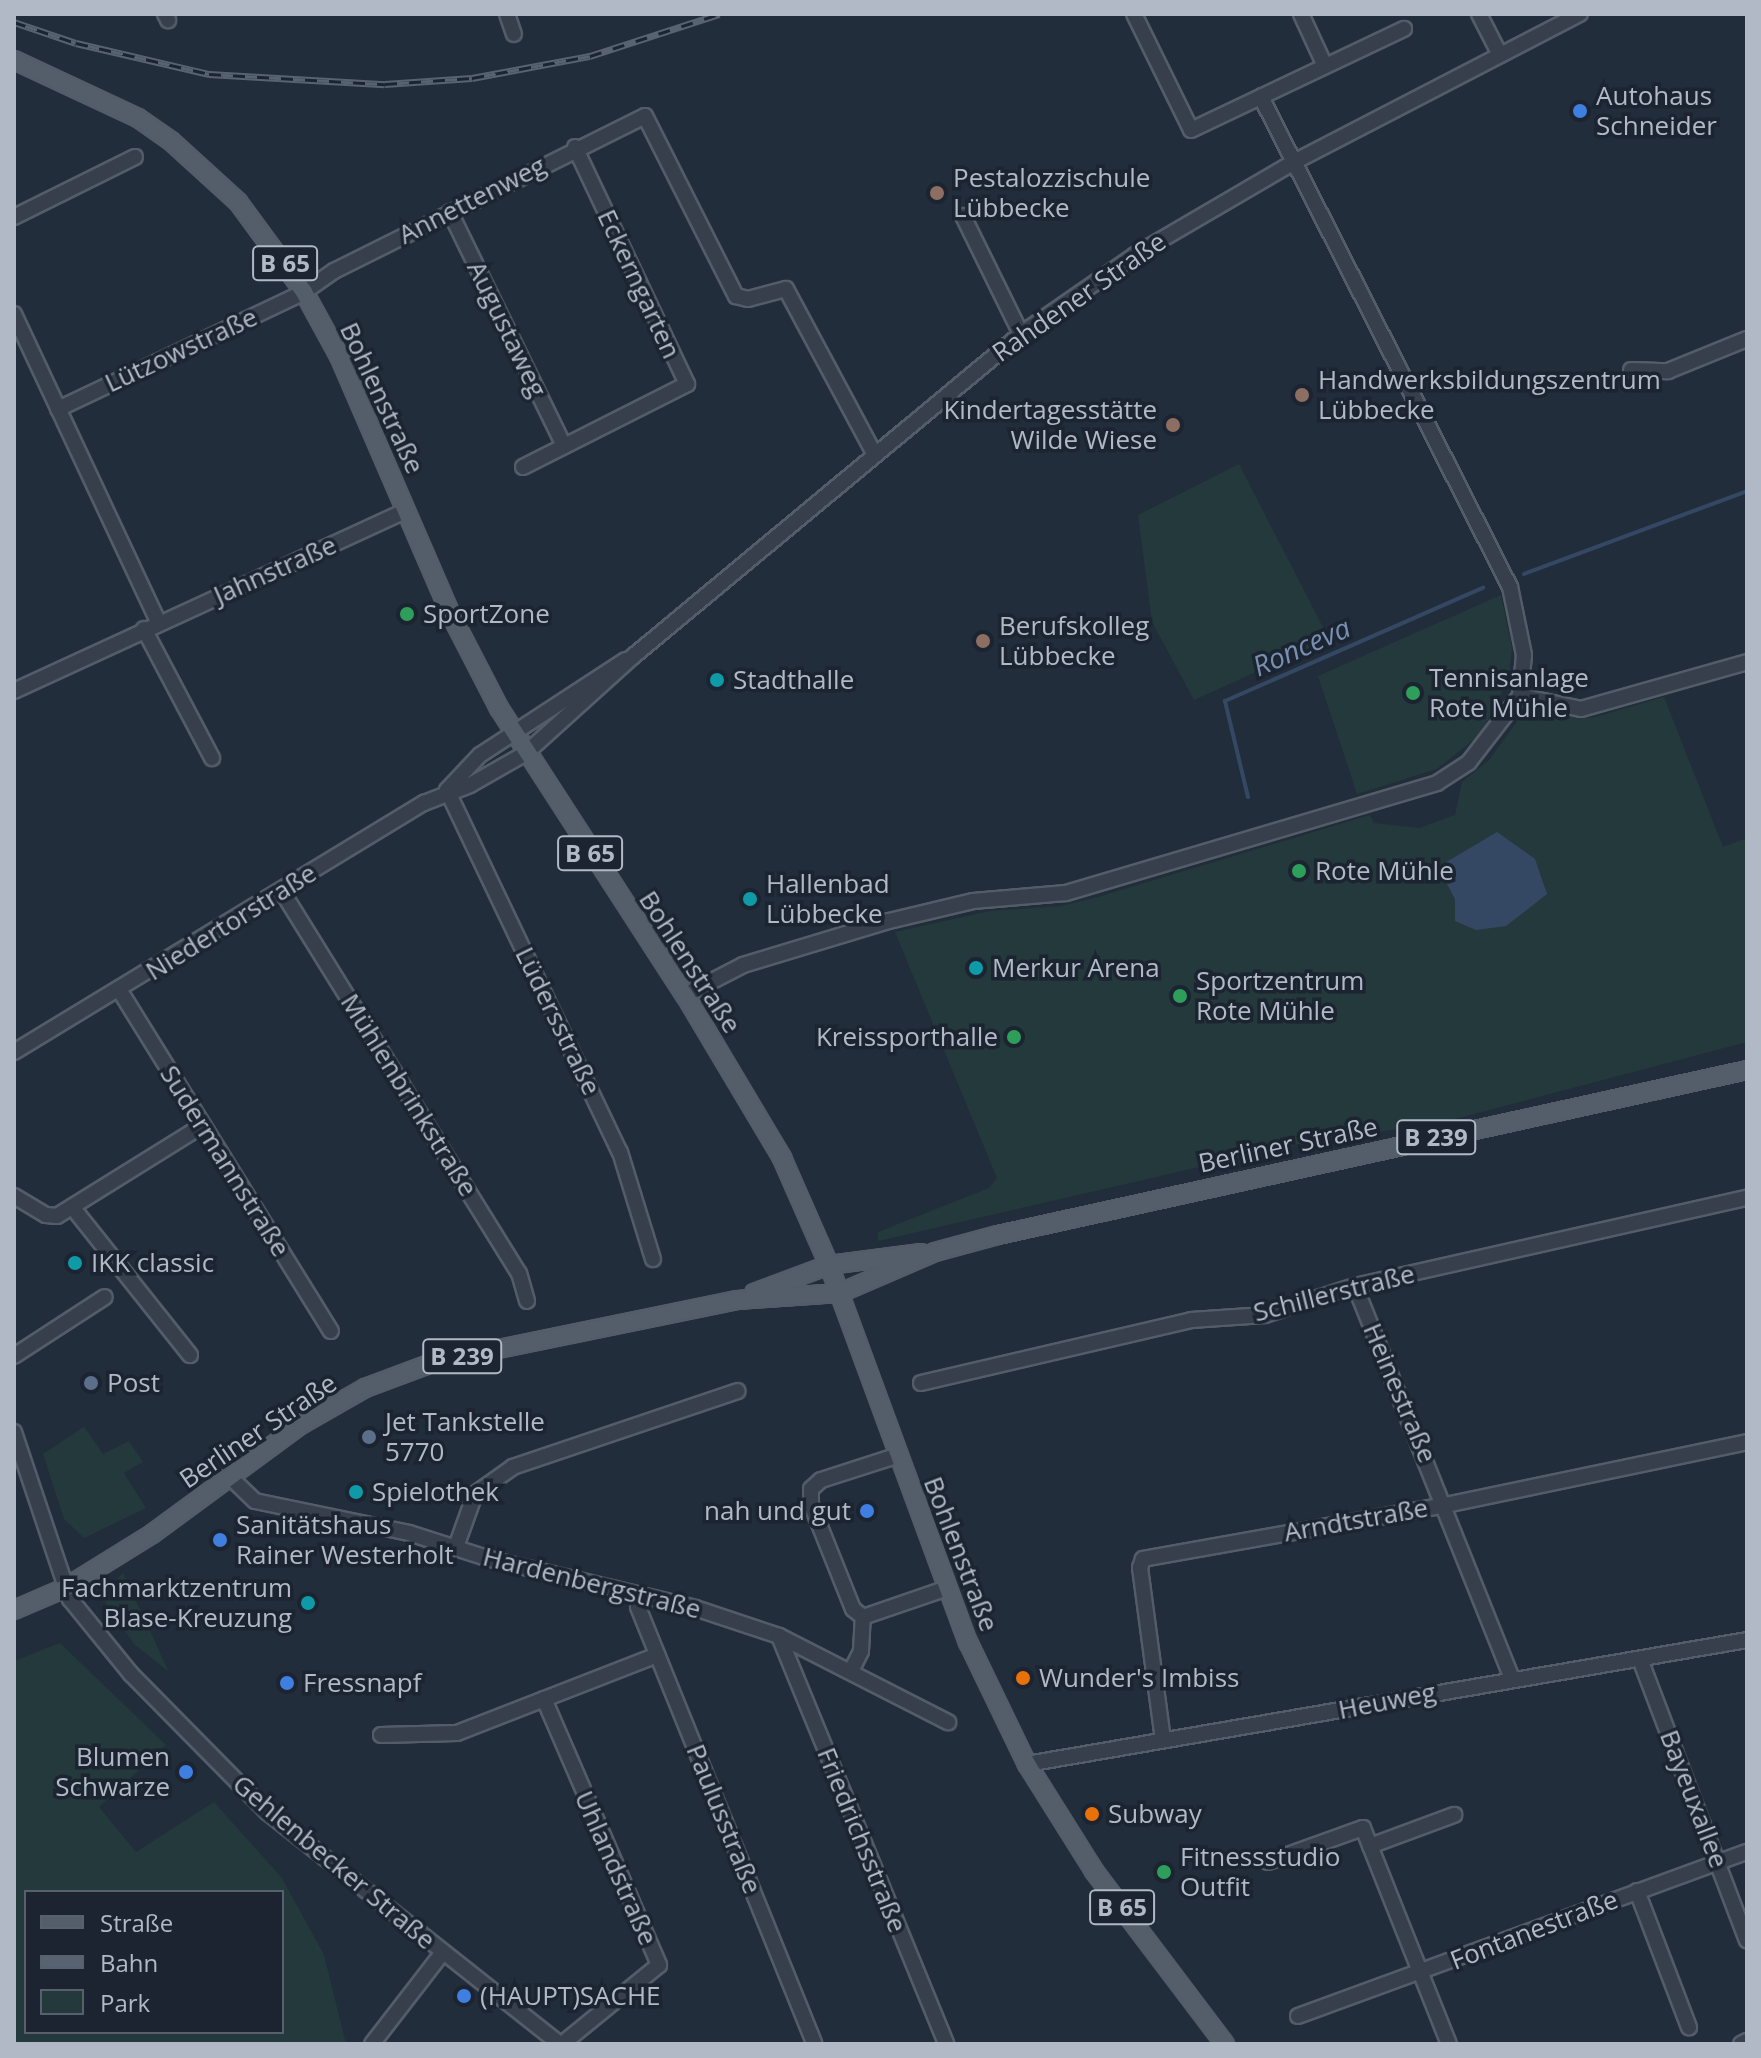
<!DOCTYPE html>
<meta charset="utf-8">
<style>
body{margin:0}
#map{position:relative;width:1761px;height:2058px;overflow:hidden;background:#222d3b;font-family:"Open Sans",sans-serif}
div>[style]{position:absolute}
[style*='--x']{left:calc(var(--x)*1px);top:calc(var(--y)*1px);width:calc(var(--w)*1px);rotate:calc(var(--a)*1deg)}
.green>*{inset:0;background:#24393c}
.water>*{inset:0;background:#354863}
.stream>*{height:4px;margin:-2px;padding:0 2px;transform-origin:2px;border-radius:2px;background:#354863}
.roads{filter:drop-shadow(2px 0 #545c69) drop-shadow(-2px 0 #545c69) drop-shadow(0 2px #545c69) drop-shadow(0 -2px #545c69)}
.minor>*{height:14px;margin:-7px;padding:0 7px;transform-origin:7px;border-radius:7px;background:#363f4b}
.major>*{height:16px;margin:-8px;padding:0 8px;transform-origin:8px;border-radius:8px;background:#545e6b}
.rail>*{height:7px;margin-top:-3.5px;transform-origin:0;background:repeating-linear-gradient(90deg,#1b2430 0 12px,#586372 0 24px);box-sizing:border-box;border-block:2px solid #586372}
.dots>*{width:22px;height:22px;translate:-50% -50%;box-sizing:border-box;border:4px solid #1b2430;border-radius:50%}
span{translate:-50% -50%;white-space:nowrap;text-align:center;line-height:1.15;-webkit-text-stroke:7px #1b2430;paint-order:stroke}
.shield-label span{padding:2px 6px;background:#1b2430;border:2px solid;border-radius:6px;-webkit-text-stroke-width:0}
.shield-label{font-size:24px;color:#b1b9c7;font-weight:700}
.poi-label{font-size:26px;color:#b1b9c7}
.left{translate:0 -50%;text-align:left}
.right{translate:-100% -50%;text-align:right}
.street-label{font-size:26px;color:#b1b9c7}
.water-label{font-size:28px;color:#788fb0;font-style:italic}
.frame{position:absolute;inset:0;border:16px solid #b1b9c7;pointer-events:none}
.legend{position:absolute;left:24px;top:1890px;width:260px;height:144px;box-sizing:border-box;background:#1b2430;border:2px solid #57606c;margin:0;padding:10px 14px;list-style:none;font-size:24px;color:#b1b9c7}
.legend li{display:flex;align-items:center;gap:16px;height:40px}
.legend b{width:40px;border:2px solid #57606c}
</style>
<div id="map">
<div class="green">
<div style="clip-path:polygon(1239px 464px,1329px 639px,1194px 700px,1152px 622px,1138px 515px)"></div>
<div style="clip-path:polygon(1501px 595px,1512px 648px,1509px 678px,1481px 734px,1437px 769px,1357px 794px,1318px 676px)"></div>
<div style="clip-path:polygon(1664px 697px,1723px 847px,1747px 838px,1747px 1042px,1436px 1124px,1317px 1140px,878px 1241px,878px 1232px,989px 1188px,997px 1178px,895px 932px,990px 911px,1061px 906px,1098px 897px,1370px 815px,1374px 823px,1419px 828px,1455px 815px,1462px 782px,1489px 760px,1524px 712px,1592px 718px)"></div>
<div style="clip-path:polygon(84px 1427px,103px 1454px,129px 1441px,143px 1462px,124px 1473px,146px 1508px,84px 1538px,64px 1519px,43px 1454px)"></div>
<div style="clip-path:polygon(123px 1573px,169px 1672px,134px 1644px,105px 1602px,108px 1588px)"></div>
<div style="clip-path:polygon(evenodd,60px 1643px,166px 1745px,99px 1807px,136px 1852px,214px 1802px,282px 1878px,324px 1955px,346px 2044px,14px 2044px,14px 1661px,60px 1643px,26px 1892px,282px 1892px,282px 2032px,26px 2032px,26px 1892px)"></div>
</div>
<div class="water">
<div style="clip-path:polygon(1497px 832px,1535px 859px,1547px 894px,1506px 926px,1476px 930px,1455px 921px,1455px 899px,1438px 867px)"></div>
</div>
<div class="stream">
<div style="--x:1524;--y:574;--w:238;--a:-20.4"></div>
<div style="--x:1248;--y:797;--w:99;--a:-103.5"></div>
<div style="--x:1225;--y:701;--w:282;--a:-23.7"></div>
</div>
<div class="roads">
<div class="minor">
<div style="--x:165;--y:14;--w:7;--a:63"></div>
<div style="--x:507;--y:14;--w:21;--a:71"></div>
<div style="--x:1134;--y:14;--w:129;--a:63.8"></div>
<div style="--x:1191;--y:130;--w:236;--a:-25.4"></div>
<div style="--x:1301;--y:14;--w:57;--a:65.2"></div>
<div style="--x:1479;--y:14;--w:46;--a:62.9"></div>
<div style="--x:450;--y:212;--w:260;--a:64"></div>
<div style="--x:963;--y:216;--w:131;--a:63.8"></div>
<div style="--x:14;--y:217;--w:135;--a:-26.4"></div>
<div style="--x:14;--y:314;--w:340;--a:64.9"></div>
<div style="--x:1631;--y:370;--w:37;--a:2"></div>
<div style="--x:1668;--y:371;--w:85;--a:-22.1"></div>
<div style="--x:58;--y:409;--w:272;--a:-25.4"></div>
<div style="--x:304;--y:292;--w:37;--a:-35"></div>
<div style="--x:334;--y:271;--w:347;--a:-26.5"></div>
<div style="--x:645;--y:116;--w:202;--a:63.2"></div>
<div style="--x:736;--y:296;--w:12;--a:14"></div>
<div style="--x:748;--y:299;--w:39;--a:-15"></div>
<div style="--x:786;--y:289;--w:188;--a:61.8"></div>
<div style="--x:523;--y:467;--w:184;--a:-26.8"></div>
<div style="--x:687;--y:384;--w:262;--a:-115.3"></div>
<div style="--x:144;--y:629;--w:146;--a:62.2"></div>
<div style="--x:14;--y:691;--w:431;--a:-24.7"></div>
<div style="--x:1520;--y:696;--w:62;--a:12"></div>
<div style="--x:1581;--y:709;--w:173;--a:-15.8"></div>
<div style="--x:447;--y:790;--w:401;--a:64.5"></div>
<div style="--x:620;--y:1152;--w:112;--a:72.9"></div>
<div style="--x:447;--y:790;--w:48;--a:-46.7"></div>
<div style="--x:480;--y:755;--w:174;--a:-33.1"></div>
<div style="--x:283;--y:893;--w:447;--a:58.2"></div>
<div style="--x:519;--y:1273;--w:29;--a:74"></div>
<div style="--x:120;--y:991;--w:400;--a:58.2"></div>
<div style="--x:685;--y:995;--w:65;--a:-27.3"></div>
<div style="--x:743;--y:965;--w:152;--a:-16.8"></div>
<div style="--x:889;--y:921;--w:86;--a:-13.4"></div>
<div style="--x:973;--y:901;--w:93;--a:-4.9"></div>
<div style="--x:1066;--y:893;--w:387;--a:-16.5"></div>
<div style="--x:1437;--y:783;--w:38;--a:-33"></div>
<div style="--x:1469;--y:762;--w:83;--a:-52.3"></div>
<div style="--x:1520;--y:696;--w:41;--a:-84.4"></div>
<div style="--x:1524;--y:655;--w:69;--a:-101.6"></div>
<div style="--x:1510;--y:587;--w:550;--a:-116.94"></div>
<div style="--x:14;--y:1052;--w:480;--a:-31.3"></div>
<div style="--x:424;--y:803;--w:49;--a:-21.4"></div>
<div style="--x:470;--y:785;--w:64;--a:-29.7"></div>
<div style="--x:526;--y:753;--w:142;--a:-42.1"></div>
<div style="--x:631;--y:658;--w:507;--a:-39.72"></div>
<div style="--x:1021;--y:334;--w:139;--a:-34.7"></div>
<div style="--x:1135;--y:255;--w:184;--a:-30.3"></div>
<div style="--x:1294;--y:162;--w:322;--a:-27.4"></div>
<div style="--x:14;--y:1196;--w:37;--a:31"></div>
<div style="--x:46;--y:1215;--w:11;--a:5"></div>
<div style="--x:57;--y:1216;--w:172;--a:-31.9"></div>
<div style="--x:73;--y:1208;--w:188;--a:51.5"></div>
<div style="--x:1355;--y:1286;--w:423;--a:68.2"></div>
<div style="--x:14;--y:1356;--w:108;--a:-33"></div>
<div style="--x:921;--y:1383;--w:277;--a:-13.1"></div>
<div style="--x:1191;--y:1320;--w:74;--a:-3.9"></div>
<div style="--x:1265;--y:1315;--w:95;--a:-17.9"></div>
<div style="--x:1355;--y:1286;--w:402;--a:-12.7"></div>
<div style="--x:14;--y:1432;--w:176;--a:71.5"></div>
<div style="--x:70;--y:1599;--w:97;--a:50.9"></div>
<div style="--x:131;--y:1674;--w:194;--a:45.4"></div>
<div style="--x:267;--y:1812;--w:374;--a:38.4"></div>
<div style="--x:899;--y:1455;--w:82;--a:162.2"></div>
<div style="--x:821;--y:1480;--w:13;--a:138"></div>
<div style="--x:811;--y:1489;--w:15;--a:90"></div>
<div style="--x:811;--y:1504;--w:113;--a:68.2"></div>
<div style="--x:853;--y:1609;--w:13;--a:39"></div>
<div style="--x:863;--y:1617;--w:89;--a:-19"></div>
<div style="--x:229;--y:1476;--w:36;--a:44"></div>
<div style="--x:255;--y:1501;--w:157;--a:11.7"></div>
<div style="--x:409;--y:1533;--w:85;--a:17.8"></div>
<div style="--x:490;--y:1559;--w:211;--a:13.4"></div>
<div style="--x:695;--y:1608;--w:89;--a:18.4"></div>
<div style="--x:779;--y:1636;--w:190;--a:27"></div>
<div style="--x:456;--y:1547;--w:56;--a:-70.3"></div>
<div style="--x:475;--y:1494;--w:47;--a:-35.4"></div>
<div style="--x:513;--y:1467;--w:237;--a:-18.7"></div>
<div style="--x:640;--y:1594;--w:13;--a:99"></div>
<div style="--x:638;--y:1607;--w:471;--a:68"></div>
<div style="--x:779;--y:1636;--w:441;--a:67.7"></div>
<div style="--x:1640;--y:1659;--w:301;--a:69.2"></div>
<div style="--x:851;--y:1671;--w:22;--a:-63"></div>
<div style="--x:861;--y:1651;--w:34;--a:-87"></div>
<div style="--x:544;--y:1699;--w:290;--a:66.6"></div>
<div style="--x:659;--y:1965;--w:125;--a:140.8"></div>
<div style="--x:381;--y:1735;--w:76;--a:-1.5"></div>
<div style="--x:457;--y:1733;--w:215;--a:-21.3"></div>
<div style="--x:1163;--y:1740;--w:174;--a:-97.6"></div>
<div style="--x:1140;--y:1568;--w:9;--a:-72"></div>
<div style="--x:1143;--y:1559;--w:308;--a:-10.1"></div>
<div style="--x:1446;--y:1505;--w:308;--a:-11.8"></div>
<div style="--x:1027;--y:1764;--w:731;--a:-9.77"></div>
<div style="--x:1370;--y:1846;--w:90;--a:-20.3"></div>
<div style="--x:1268;--y:1862;--w:101;--a:-19.7"></div>
<div style="--x:1363;--y:1828;--w:232;--a:68.3"></div>
<div style="--x:1637;--y:1891;--w:146;--a:69.1"></div>
<div style="--x:1298;--y:2016;--w:478;--a:-20.1"></div>
<div style="--x:372;--y:2044;--w:116;--a:-52.3"></div>
<div style="--x:1741;--y:2044;--w:7;--a:-27"></div>
</div>
<div class="major">
<div style="--x:14;--y:60;--w:137;--a:25.1"></div>
<div style="--x:138;--y:118;--w:40;--a:34.9"></div>
<div style="--x:171;--y:141;--w:91;--a:42.3"></div>
<div style="--x:238;--y:202;--w:112;--a:53.7"></div>
<div style="--x:304;--y:292;--w:73;--a:61.3"></div>
<div style="--x:339;--y:356;--w:284;--a:66.6"></div>
<div style="--x:452;--y:617;--w:102;--a:62.7"></div>
<div style="--x:499;--y:708;--w:342;--a:57.1"></div>
<div style="--x:685;--y:995;--w:190;--a:59.2"></div>
<div style="--x:782;--y:1158;--w:117;--a:66.3"></div>
<div style="--x:829;--y:1265;--w:402;--a:69.8"></div>
<div style="--x:968;--y:1642;--w:136;--a:64.2"></div>
<div style="--x:1027;--y:1764;--w:126;--a:57.9"></div>
<div style="--x:1094;--y:1871;--w:217;--a:52.9"></div>
<div style="--x:754;--y:1293;--w:80;--a:-20.5"></div>
<div style="--x:829;--y:1265;--w:93;--a:-7.4"></div>
<div style="--x:14;--y:1610;--w:56;--a:-23.3"></div>
<div style="--x:65;--y:1588;--w:102;--a:-31.8"></div>
<div style="--x:152;--y:1534;--w:186;--a:-36.3"></div>
<div style="--x:302;--y:1424;--w:73;--a:-29.7"></div>
<div style="--x:365;--y:1388;--w:75;--a:-20.4"></div>
<div style="--x:435;--y:1362;--w:308;--a:-11.6"></div>
<div style="--x:737;--y:1300;--w:103;--a:-3.9"></div>
<div style="--x:840;--y:1293;--w:103;--a:-23.3"></div>
<div style="--x:935;--y:1252;--w:65;--a:-15.1"></div>
<div style="--x:998;--y:1235;--w:767;--a:-12.42"></div>
</div>
</div>
<div class="rail">
<div style="--x:14;--y:22;--w:65;--a:18.7"></div>
<div style="--x:76;--y:43;--w:137;--a:13.1"></div>
<div style="--x:209;--y:74;--w:176;--a:3.3"></div>
<div style="--x:385;--y:84;--w:87;--a:-3.9"></div>
<div style="--x:472;--y:78;--w:120;--a:-10.6"></div>
<div style="--x:590;--y:56;--w:136;--a:-18"></div>
</div>
<div class="dots">
<div style="left:1580px;top:111px;background:#3f7fe0"></div>
<div style="left:937px;top:193px;background:#8d6e63"></div>
<div style="left:1302px;top:395px;background:#8d6e63"></div>
<div style="left:1173px;top:425px;background:#8d6e63"></div>
<div style="left:407px;top:614px;background:#2e9e5b"></div>
<div style="left:983px;top:641px;background:#8d6e63"></div>
<div style="left:717px;top:680px;background:#0f9aa8"></div>
<div style="left:1413px;top:693px;background:#2e9e5b"></div>
<div style="left:1299px;top:871px;background:#2e9e5b"></div>
<div style="left:750px;top:899px;background:#0f9aa8"></div>
<div style="left:976px;top:968px;background:#0f9aa8"></div>
<div style="left:1180px;top:996px;background:#2e9e5b"></div>
<div style="left:1014px;top:1037px;background:#2e9e5b"></div>
<div style="left:75px;top:1263px;background:#0f9aa8"></div>
<div style="left:91px;top:1383px;background:#5c6f8a"></div>
<div style="left:369px;top:1437px;background:#5c6f8a"></div>
<div style="left:356px;top:1492px;background:#0f9aa8"></div>
<div style="left:867px;top:1511px;background:#3f7fe0"></div>
<div style="left:220px;top:1540px;background:#3f7fe0"></div>
<div style="left:308px;top:1603px;background:#0f9aa8"></div>
<div style="left:1023px;top:1678px;background:#e8710a"></div>
<div style="left:287px;top:1683px;background:#3f7fe0"></div>
<div style="left:186px;top:1772px;background:#3f7fe0"></div>
<div style="left:1092px;top:1814px;background:#e8710a"></div>
<div style="left:1164px;top:1872px;background:#2e9e5b"></div>
<div style="left:464px;top:1996px;background:#3f7fe0"></div>
</div>
<div class="shield-label">
<span style="left:285px;top:263px">B 65</span>
<span style="left:590px;top:853px">B 65</span>
<span style="left:1436px;top:1137px">B 239</span>
<span style="left:462px;top:1356px">B 239</span>
<span style="left:1122px;top:1907px">B 65</span>
</div>
<div class="poi-label">
<span class="left" style="left:1596px;top:111px">Autohaus<br>Schneider</span>
<span class="left" style="left:953px;top:193px">Pestalozzischule<br>Lübbecke</span>
<span class="left" style="left:1318px;top:395px">Handwerksbildungszentrum<br>Lübbecke</span>
<span class="right" style="left:1157px;top:425px">Kindertagesstätte<br>Wilde Wiese</span>
<span class="left" style="left:423px;top:614px">SportZone</span>
<span class="left" style="left:999px;top:641px">Berufskolleg<br>Lübbecke</span>
<span class="left" style="left:1429px;top:693px">Tennisanlage<br>Rote Mühle</span>
<span class="left" style="left:733px;top:680px">Stadthalle</span>
<span class="left" style="left:1315px;top:871px">Rote Mühle</span>
<span class="left" style="left:766px;top:899px">Hallenbad<br>Lübbecke</span>
<span class="left" style="left:992px;top:968px">Merkur Arena</span>
<span class="left" style="left:1196px;top:996px">Sportzentrum<br>Rote Mühle</span>
<span class="right" style="left:998px;top:1037px">Kreissporthalle</span>
<span class="left" style="left:91px;top:1263px">IKK classic</span>
<span class="left" style="left:107px;top:1383px">Post</span>
<span class="left" style="left:385px;top:1437px">Jet Tankstelle<br>5770</span>
<span class="left" style="left:372px;top:1492px">Spielothek</span>
<span class="right" style="left:851px;top:1511px">nah und gut</span>
<span class="left" style="left:236px;top:1540px">Sanitätshaus<br>Rainer Westerholt</span>
<span class="right" style="left:292px;top:1603px">Fachmarktzentrum<br>Blase-Kreuzung</span>
<span class="left" style="left:1039px;top:1678px">Wunder's Imbiss</span>
<span class="left" style="left:303px;top:1683px">Fressnapf</span>
<span class="right" style="left:170px;top:1772px">Blumen<br>Schwarze</span>
<span class="left" style="left:1108px;top:1814px">Subway</span>
<span class="left" style="left:1180px;top:1872px">Fitnessstudio<br>Outfit</span>
<span class="left" style="left:480px;top:1996px">(HAUPT)SACHE</span>
</div>
<div class="street-label">
<span style="left:472px;top:200px;rotate:-27deg">Annettenweg</span>
<span style="left:639px;top:284px;rotate:65deg">Eckerngarten</span>
<span style="left:1079px;top:297px;rotate:-35deg">Rahdener Straße</span>
<span style="left:507px;top:329px;rotate:64deg">Augustaweg</span>
<span style="left:181px;top:350px;rotate:-25deg">Lützowstraße</span>
<span style="left:382px;top:398px;rotate:65deg">Bohlenstraße</span>
<span style="left:275px;top:570px;rotate:-24deg">Jahnstraße</span>
<span style="left:231px;top:922px;rotate:-32deg">Niedertorstraße</span>
<span style="left:690px;top:962px;rotate:57deg">Bohlenstraße</span>
<span style="left:558px;top:1021px;rotate:64deg">Lüdersstraße</span>
<span style="left:409px;top:1095px;rotate:58deg">Mühlenbrinkstraße</span>
<span style="left:1288px;top:1145px;rotate:-12deg">Berliner Straße</span>
<span style="left:225px;top:1161px;rotate:58deg">Sudermannstraße</span>
<span style="left:1334px;top:1293px;rotate:-14deg">Schillerstraße</span>
<span style="left:1400px;top:1393px;rotate:67deg">Heinestraße</span>
<span style="left:258px;top:1431px;rotate:-34deg">Berliner Straße</span>
<span style="left:1356px;top:1520px;rotate:-10deg">Arndtstraße</span>
<span style="left:961px;top:1554px;rotate:69deg">Bohlenstraße</span>
<span style="left:592px;top:1583px;rotate:14deg">Hardenbergstraße</span>
<span style="left:1387px;top:1701px;rotate:-11deg">Heuweg</span>
<span style="left:1694px;top:1799px;rotate:69deg">Bayeuxallee</span>
<span style="left:724px;top:1819px;rotate:68deg">Paulusstraße</span>
<span style="left:862px;top:1840px;rotate:68deg">Friedrichsstraße</span>
<span style="left:334px;top:1862px;rotate:40deg">Gehlenbecker Straße</span>
<span style="left:616px;top:1868px;rotate:66deg">Uhlandstraße</span>
<span style="left:1534px;top:1930px;rotate:-21deg">Fontanestraße</span>
</div>
<div class="water-label">
<span style="left:1301px;top:646px;rotate:-24deg">Ronceva</span>
</div>
<div class="frame"></div>
<ul class="legend">
<li><b style="height:10px;background:#545e6b"></b>Straße</li>
<li><b style="height:10px;background:#586372"></b>Bahn</li>
<li><b style="height:22px;background:#24393c"></b>Park</li>
</ul>
</div>
